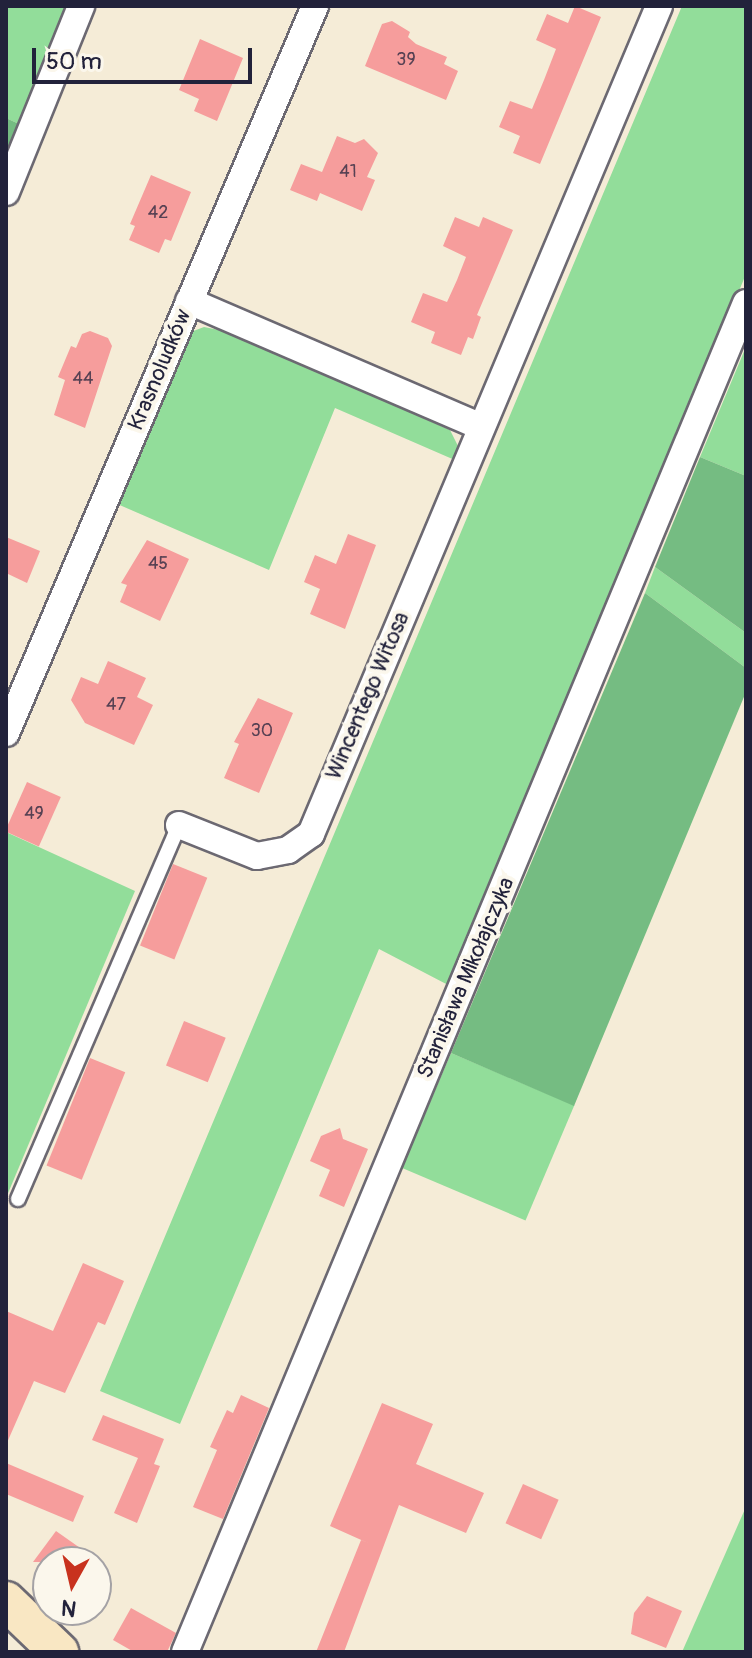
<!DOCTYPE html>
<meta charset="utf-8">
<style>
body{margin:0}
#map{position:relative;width:752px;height:1658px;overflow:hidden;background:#f5ecd7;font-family:Pangolin,sans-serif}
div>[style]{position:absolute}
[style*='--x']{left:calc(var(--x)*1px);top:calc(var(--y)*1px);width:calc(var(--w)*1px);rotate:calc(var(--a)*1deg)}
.green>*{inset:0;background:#92dd9a;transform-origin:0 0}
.forest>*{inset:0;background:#75bc82}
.building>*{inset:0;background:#f69d9c;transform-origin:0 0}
.roads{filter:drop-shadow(2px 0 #6c6972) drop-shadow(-2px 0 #6c6972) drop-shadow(0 2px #6c6972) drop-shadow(0 -2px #6c6972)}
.lane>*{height:14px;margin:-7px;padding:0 7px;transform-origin:7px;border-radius:7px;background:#fff}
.street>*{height:26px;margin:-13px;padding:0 13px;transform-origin:13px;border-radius:13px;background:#fff}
.secondary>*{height:38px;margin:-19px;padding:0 19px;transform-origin:19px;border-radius:19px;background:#f9e7c3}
span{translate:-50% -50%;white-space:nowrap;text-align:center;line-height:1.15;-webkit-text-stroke:8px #fbf7ec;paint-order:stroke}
.number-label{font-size:18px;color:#574153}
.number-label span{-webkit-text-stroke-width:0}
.street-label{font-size:22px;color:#22223b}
.frame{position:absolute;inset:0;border:8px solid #22223b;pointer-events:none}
.north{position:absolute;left:32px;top:1546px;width:80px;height:80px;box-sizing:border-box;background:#fbf7ec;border:2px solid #a4a2a5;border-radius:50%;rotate:188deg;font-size:22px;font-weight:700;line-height:32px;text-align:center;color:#22223b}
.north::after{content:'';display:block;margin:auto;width:28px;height:36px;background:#c8321e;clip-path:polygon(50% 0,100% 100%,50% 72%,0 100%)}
.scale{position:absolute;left:32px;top:48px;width:220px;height:36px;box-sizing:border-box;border:4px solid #22223b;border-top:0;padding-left:10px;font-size:24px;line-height:28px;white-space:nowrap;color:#22223b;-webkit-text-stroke:6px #fbf7ec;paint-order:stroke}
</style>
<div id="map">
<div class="green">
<div style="clip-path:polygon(6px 6px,67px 6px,19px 124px,6px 118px)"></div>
<div style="clip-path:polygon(682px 6px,746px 6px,746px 274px,450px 986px,379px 949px,180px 1424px,100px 1391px)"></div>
<div style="clip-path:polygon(204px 327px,229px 332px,450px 430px,459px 448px,457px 461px,335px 408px,269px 570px,115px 503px,188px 333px)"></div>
<div style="clip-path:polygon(745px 349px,746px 350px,746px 476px,700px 457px)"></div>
<div style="clip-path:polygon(655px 567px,746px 633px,746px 668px,645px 593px)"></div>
<div style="clip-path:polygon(6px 832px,135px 891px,6px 1198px)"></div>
<div style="left:451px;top:1053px;width:134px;height:125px;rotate:23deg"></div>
<div style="clip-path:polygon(746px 1507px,746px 1652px,682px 1652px,745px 1509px)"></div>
</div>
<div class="forest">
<div style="clip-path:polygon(6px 118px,19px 124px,6px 157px)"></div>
<div style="clip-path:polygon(700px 457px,746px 476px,746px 633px,655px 567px)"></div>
<div style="clip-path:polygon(645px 593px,746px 668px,746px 692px,574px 1106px,451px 1053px)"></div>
</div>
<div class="building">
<div style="clip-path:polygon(575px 6px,601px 17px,540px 164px,513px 153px,520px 136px,499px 127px,510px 101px,532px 109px,544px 80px,556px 49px,536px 40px,547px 14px,568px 23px)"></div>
<div style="clip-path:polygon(392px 21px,410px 32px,408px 37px,416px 44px,447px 57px,444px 64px,458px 71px,446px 100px,365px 66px,382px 24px)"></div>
<div style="clip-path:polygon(200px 39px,243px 58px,217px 121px,194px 111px,199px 99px,179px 90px)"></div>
<div style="clip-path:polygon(337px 136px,355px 143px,364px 139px,378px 153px,367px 177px,375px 180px,362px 211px,320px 193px,317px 201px,290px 190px,301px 164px,322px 172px)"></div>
<div style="clip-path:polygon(151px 175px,191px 192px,171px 241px,165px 239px,159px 253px,129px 240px,135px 226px,130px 224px)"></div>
<div style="clip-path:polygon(455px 217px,479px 227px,483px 217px,513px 230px,477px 315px,481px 317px,473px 339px,468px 337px,461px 355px,431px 343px,435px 332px,411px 322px,423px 293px,447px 302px,457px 280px,466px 257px,443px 246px)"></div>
<div style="clip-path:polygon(90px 331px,108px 338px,112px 346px,85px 428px,54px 415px,65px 380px,58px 377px,71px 346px,76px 348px,82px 334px)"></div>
<div style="clip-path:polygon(348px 534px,376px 545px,345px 629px,310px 614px,320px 589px,304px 582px,315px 555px,336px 564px)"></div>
<div style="clip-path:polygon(6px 537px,40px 551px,27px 583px,6px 573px)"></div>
<div style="clip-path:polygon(147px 540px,189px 559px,160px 621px,120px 602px,127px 585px,121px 583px)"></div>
<div style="clip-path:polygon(108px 661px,146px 678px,137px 697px,153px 705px,134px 745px,85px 723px,71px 700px,81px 677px,98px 684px)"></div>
<div style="clip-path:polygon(258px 698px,293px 713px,259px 793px,224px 778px,239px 744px,234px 742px)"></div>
<div style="left:27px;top:782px;width:37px;height:54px;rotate:24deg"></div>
<div style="left:173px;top:864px;width:37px;height:88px;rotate:22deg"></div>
<div style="left:184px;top:1021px;width:45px;height:48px;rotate:22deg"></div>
<div style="left:90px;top:1058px;width:38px;height:116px;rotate:22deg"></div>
<div style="clip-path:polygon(340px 1128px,343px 1139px,368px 1149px,344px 1207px,319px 1196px,330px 1170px,310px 1161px,321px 1136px)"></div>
<div style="clip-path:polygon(83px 1263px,124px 1281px,105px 1325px,98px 1322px,65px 1393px,34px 1381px,6px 1445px,6px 1311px,53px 1331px)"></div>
<div style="clip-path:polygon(241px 1395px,269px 1408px,223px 1519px,193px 1507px,217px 1450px,210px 1447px,227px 1410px,233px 1413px)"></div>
<div style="clip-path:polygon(382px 1403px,433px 1424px,416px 1464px,484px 1493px,466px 1533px,399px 1505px,344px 1652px,316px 1652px,361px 1540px,368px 1543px,330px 1526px)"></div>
<div style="clip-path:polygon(103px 1415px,164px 1439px,154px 1464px,160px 1466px,137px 1523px,114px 1513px,138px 1458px,92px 1440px)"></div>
<div style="clip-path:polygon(6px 1463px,84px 1496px,73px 1522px,6px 1494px)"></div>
<div style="left:523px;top:1484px;width:39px;height:43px;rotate:24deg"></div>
<div style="clip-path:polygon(56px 1531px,100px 1562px,33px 1562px)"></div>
<div style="clip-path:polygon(647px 1596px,682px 1611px,666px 1648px,631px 1634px,634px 1613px)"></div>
<div style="clip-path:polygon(131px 1608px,176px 1633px,167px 1652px,134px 1652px,113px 1640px)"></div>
</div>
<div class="roads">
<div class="lane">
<div style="--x:18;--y:1199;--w:407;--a:-66.7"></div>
</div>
<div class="street">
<div style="--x:6;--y:192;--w:201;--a:-68"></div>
<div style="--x:189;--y:301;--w:318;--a:23.3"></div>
<div style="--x:6;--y:733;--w:790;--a:-66.97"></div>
<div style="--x:179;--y:825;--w:84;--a:21.7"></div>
<div style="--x:257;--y:856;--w:32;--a:-11"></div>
<div style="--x:288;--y:850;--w:28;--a:-35"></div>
<div style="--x:311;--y:834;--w:898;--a:-67.2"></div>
<div style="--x:185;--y:1652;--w:1461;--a:-67.42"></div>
</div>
<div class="secondary">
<div style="--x:6;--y:1601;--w:74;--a:43.9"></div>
</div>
</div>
<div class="number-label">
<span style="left:406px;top:60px">39</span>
<span style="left:348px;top:172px">41</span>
<span style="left:158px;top:213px">42</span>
<span style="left:83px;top:379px">44</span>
<span style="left:158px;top:564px">45</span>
<span style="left:116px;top:705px">47</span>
<span style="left:262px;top:731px">30</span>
<span style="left:34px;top:814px">49</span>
</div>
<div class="street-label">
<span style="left:160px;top:370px;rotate:-67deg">Krasnoludków</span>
<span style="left:368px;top:696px;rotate:-67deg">Wincentego Witosa</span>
<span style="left:466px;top:978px;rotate:-67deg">Stanisława Mikołajczyka</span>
</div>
<div class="frame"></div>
<div class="north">N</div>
<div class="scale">50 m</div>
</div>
